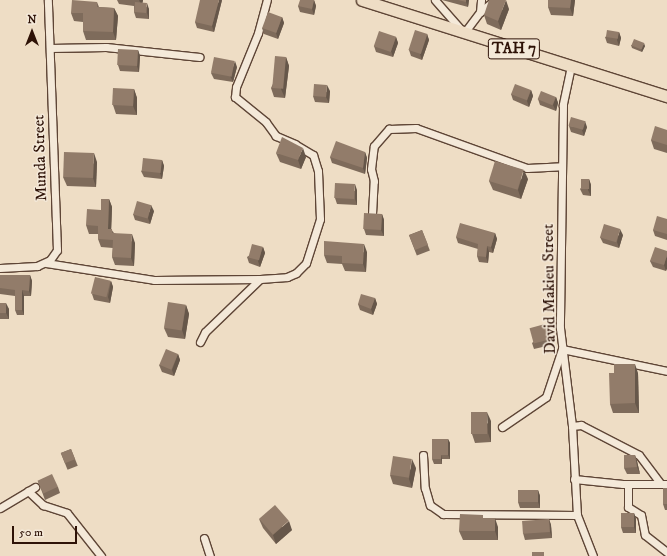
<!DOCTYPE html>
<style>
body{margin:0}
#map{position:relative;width:667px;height:556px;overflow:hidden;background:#eeddc5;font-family:"IM FELL DW Pica",serif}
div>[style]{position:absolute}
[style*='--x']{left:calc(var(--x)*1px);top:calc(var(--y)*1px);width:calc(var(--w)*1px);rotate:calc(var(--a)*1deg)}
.roads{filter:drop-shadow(1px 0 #5e4536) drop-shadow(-1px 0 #5e4536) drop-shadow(0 1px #5e4536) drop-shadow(0 -1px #5e4536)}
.minor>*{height:7px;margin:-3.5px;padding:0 3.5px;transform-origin:3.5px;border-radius:3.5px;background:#f4e9d9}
.trunk>*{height:11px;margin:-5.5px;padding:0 5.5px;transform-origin:5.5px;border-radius:5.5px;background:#eeddc5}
.wall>*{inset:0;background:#7e6b5b;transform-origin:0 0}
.shaded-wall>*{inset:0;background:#66574a}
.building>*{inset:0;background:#927c6a;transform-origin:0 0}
span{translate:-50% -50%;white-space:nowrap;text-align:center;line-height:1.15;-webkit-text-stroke:3px #f4e9d9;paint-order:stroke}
.shield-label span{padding:1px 3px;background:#f4e9d9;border:1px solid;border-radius:3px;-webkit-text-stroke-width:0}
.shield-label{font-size:15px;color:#2e1207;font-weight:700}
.street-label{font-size:16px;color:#2e1207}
.north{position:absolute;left:12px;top:12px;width:40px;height:40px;-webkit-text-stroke:3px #f4e9d9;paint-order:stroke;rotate:0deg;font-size:11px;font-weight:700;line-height:16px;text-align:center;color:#2e1207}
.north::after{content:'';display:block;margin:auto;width:14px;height:18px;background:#2e1207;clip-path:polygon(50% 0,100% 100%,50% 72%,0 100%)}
.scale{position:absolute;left:12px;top:526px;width:65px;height:18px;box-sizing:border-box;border:2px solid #2e1207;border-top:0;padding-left:5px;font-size:12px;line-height:14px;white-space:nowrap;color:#2e1207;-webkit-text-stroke:3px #f4e9d9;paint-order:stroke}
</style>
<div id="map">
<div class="roads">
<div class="minor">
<div style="--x:435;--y:0;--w:44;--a:48.7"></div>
<div style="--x:464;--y:33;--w:26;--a:-53"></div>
<div style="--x:480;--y:12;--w:19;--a:-39"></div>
<div style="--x:480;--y:12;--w:12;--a:-85"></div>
<div style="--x:50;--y:48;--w:56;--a:-1"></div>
<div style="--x:106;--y:47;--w:94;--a:6.1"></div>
<div style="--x:571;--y:66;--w:40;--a:102"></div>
<div style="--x:563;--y:105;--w:223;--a:90.8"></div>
<div style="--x:560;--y:328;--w:99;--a:83"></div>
<div style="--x:572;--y:426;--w:89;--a:86.8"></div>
<div style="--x:577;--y:515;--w:44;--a:68.7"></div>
<div style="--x:372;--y:214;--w:33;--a:-87"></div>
<div style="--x:374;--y:181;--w:12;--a:-104"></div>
<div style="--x:371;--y:169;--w:23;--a:-83"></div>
<div style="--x:374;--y:146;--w:23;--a:-49"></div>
<div style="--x:389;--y:129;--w:27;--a:-2"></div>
<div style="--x:416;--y:128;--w:118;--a:19.8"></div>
<div style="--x:527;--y:168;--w:35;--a:-3"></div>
<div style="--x:46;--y:263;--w:109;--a:8.9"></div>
<div style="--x:154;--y:280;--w:106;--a:-0.5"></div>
<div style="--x:0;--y:268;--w:37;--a:-3"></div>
<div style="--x:37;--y:266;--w:14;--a:-25"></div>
<div style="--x:50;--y:260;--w:12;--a:-55"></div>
<div style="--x:57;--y:250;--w:250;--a:-92.1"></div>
<div style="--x:200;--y:342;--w:11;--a:-63"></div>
<div style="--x:205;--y:332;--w:76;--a:-43.9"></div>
<div style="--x:260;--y:279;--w:27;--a:-4"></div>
<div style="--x:287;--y:277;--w:10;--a:-24"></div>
<div style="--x:296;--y:273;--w:14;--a:-45"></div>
<div style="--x:306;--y:263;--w:46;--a:-72.3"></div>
<div style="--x:320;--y:219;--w:48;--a:-92.4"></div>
<div style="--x:318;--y:171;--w:17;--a:-107"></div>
<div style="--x:313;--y:155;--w:21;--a:-149"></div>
<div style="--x:295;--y:144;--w:21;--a:-157"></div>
<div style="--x:276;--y:136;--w:17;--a:-126"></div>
<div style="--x:266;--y:122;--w:40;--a:-141"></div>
<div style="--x:235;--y:97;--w:10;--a:-84"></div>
<div style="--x:236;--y:87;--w:58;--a:-67.8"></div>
<div style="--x:258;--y:33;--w:34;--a:-75"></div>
<div style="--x:572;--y:426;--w:9;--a:-6"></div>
<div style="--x:581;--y:425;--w:65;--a:27.3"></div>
<div style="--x:639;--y:455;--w:36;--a:53"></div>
<div style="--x:502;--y:427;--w:53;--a:-34.3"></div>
<div style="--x:546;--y:397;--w:51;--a:-71.6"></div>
<div style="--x:562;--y:349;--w:107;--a:11.8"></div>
<div style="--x:423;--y:455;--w:33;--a:87"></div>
<div style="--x:425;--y:488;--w:18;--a:74"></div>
<div style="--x:430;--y:505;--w:16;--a:35"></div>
<div style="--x:443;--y:514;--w:134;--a:0.4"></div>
<div style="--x:574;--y:479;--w:49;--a:5.8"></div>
<div style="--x:623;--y:484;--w:44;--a:0"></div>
<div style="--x:628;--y:484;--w:23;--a:90"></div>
<div style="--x:628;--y:507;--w:15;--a:32"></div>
<div style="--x:641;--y:515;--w:20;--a:79"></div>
<div style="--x:645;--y:535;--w:28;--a:38"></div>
<div style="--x:28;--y:491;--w:21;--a:43"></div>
<div style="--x:43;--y:505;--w:25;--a:18"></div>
<div style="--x:67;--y:513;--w:55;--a:51.7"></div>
<div style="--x:0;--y:508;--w:41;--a:-31"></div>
<div style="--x:204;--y:538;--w:19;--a:72"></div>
</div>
<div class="trunk">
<div style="--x:362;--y:0;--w:320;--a:17.5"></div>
</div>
</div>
<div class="wall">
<div style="clip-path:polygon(117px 0,143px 0,142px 3px,149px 9px,149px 19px,136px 18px,134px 12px,134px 6px,119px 4px)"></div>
<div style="clip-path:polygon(222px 0,214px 32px,197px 28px,195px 22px)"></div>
<div style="clip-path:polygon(314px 0,316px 6px,314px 15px,300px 12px,298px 6px)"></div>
<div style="clip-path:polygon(442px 0,469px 0,468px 7px)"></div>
<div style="clip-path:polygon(548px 0,575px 0,573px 16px,551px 15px,548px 7px)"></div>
<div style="clip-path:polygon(97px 2px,99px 7px,114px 8px,118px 16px,116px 40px,86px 40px,83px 31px,83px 22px,74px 21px,71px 13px)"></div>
<div style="clip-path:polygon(509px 9px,501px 30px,487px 24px,484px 15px)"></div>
<div style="clip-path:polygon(282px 17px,284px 23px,278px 39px,264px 34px,262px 28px)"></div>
<div style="clip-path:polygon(619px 32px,621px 38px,619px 46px,607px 43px,605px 37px)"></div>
<div style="clip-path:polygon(427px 34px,429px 40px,422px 60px,411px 56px,409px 50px)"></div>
<div style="clip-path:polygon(396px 37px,398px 43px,393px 57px,376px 52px,374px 46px)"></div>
<div style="clip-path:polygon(631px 45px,645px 46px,642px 52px,632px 48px)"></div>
<div style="clip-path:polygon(138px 50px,140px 56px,139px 72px,120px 71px,118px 65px)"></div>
<div style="clip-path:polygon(286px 57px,289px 66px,285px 98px,274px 97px,271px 88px)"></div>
<div style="clip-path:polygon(237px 67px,233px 82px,214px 79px,211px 73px)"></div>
<div style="clip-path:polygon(134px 89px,137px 98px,137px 115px,116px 114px,113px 105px)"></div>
<div style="clip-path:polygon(531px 90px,533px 96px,529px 107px,513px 100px,511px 94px)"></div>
<div style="clip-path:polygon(330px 91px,329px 103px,315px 102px,313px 96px)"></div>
<div style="clip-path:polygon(556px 97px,558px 103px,556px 111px,540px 105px,538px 99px)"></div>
<div style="clip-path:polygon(569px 126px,587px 127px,584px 136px,571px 132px)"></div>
<div style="clip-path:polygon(667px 130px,667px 153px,654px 149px,651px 140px)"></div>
<div style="clip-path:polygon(365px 152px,367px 158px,365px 174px,332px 163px,330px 157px)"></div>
<div style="clip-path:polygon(276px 153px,306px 157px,301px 169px,280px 162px)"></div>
<div style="clip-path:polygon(162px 160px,164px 166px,162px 179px,144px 177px,141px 171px)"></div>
<div style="clip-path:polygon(97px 162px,96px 187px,67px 186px,63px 177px)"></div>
<div style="clip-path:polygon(528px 179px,521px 199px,493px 190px,489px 181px)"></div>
<div style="clip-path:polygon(589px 179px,591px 185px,591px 196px,583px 195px,580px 189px)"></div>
<div style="clip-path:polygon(357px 190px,357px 205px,337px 204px,335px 198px)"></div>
<div style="clip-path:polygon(109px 199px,112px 207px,111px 229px,114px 233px,135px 243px,134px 266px,115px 265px,112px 257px,113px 248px,101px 247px,98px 239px,98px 234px,89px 234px,86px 225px,101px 210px)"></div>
<div style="clip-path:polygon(154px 211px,150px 224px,135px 220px,133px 214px)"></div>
<div style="clip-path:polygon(382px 214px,384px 220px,384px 236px,366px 235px,364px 229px)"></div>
<div style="clip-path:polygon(667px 219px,667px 240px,655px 236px,653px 230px)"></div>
<div style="left:422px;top:230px;width:22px;height:14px;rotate:69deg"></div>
<div style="clip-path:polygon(495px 233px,497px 239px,493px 253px,489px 252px,488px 263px,479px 262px,477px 256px,478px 249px,458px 243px,456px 237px)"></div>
<div style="clip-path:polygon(623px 235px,619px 248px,603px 243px,600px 237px)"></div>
<div style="clip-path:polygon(263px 247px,265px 253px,260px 267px,249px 263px,247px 257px)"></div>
<div style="clip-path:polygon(667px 251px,666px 271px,653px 267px,650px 261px)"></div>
<div style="clip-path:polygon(367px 252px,366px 272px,345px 271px,342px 264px,327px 263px,324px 255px)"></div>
<div style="clip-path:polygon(0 275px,30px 275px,32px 281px,31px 296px,24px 296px,24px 315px,17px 315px,15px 310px,15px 296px,0 294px)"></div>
<div style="clip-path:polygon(111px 281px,113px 287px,110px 303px,94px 300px,92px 294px)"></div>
<div style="clip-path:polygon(375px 298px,377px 304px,373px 315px,360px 310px,358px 304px)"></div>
<div style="clip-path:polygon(0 303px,9px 309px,9px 319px,0 319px)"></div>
<div style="clip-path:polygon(186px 305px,189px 314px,185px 339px,168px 337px,164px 328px)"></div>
<div style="clip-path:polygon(548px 330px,551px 345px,534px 349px,532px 343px)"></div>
<div style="clip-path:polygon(178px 354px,180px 360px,174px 376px,162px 372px,159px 365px)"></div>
<div style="clip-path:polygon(638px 373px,639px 413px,613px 413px,610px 404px)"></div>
<div style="clip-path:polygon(491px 421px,491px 442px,475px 443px,472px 434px)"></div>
<div style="clip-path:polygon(448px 439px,450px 443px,450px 459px,442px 459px,442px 464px,434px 464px,432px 459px)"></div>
<div style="left:71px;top:449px;width:18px;height:11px;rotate:68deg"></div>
<div style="clip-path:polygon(635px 455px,637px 461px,640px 474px,627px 474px,624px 468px)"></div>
<div style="clip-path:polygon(416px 468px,412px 488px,393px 484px,390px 475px)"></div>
<div style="clip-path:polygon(38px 481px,58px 487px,60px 493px,45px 500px)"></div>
<div style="clip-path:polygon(667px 488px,667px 510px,665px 510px,663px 504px)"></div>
<div style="clip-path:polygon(538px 490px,540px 496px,540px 508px,520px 508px,518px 502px)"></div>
<div style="clip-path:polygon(634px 513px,636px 519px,636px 533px,623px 533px,621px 527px)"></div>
<div style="clip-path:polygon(259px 519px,292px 530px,276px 544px,263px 528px)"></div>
<div style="clip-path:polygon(549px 519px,551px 525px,552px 538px,525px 540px,523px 533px)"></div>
<div style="clip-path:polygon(498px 527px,498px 540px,463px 540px,459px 531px)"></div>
</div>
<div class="shaded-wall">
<div style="clip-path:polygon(139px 0,143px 0,142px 7px)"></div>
<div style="clip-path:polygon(219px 0,222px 0,214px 32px,212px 26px)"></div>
<div style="clip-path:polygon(314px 0,316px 6px,314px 15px,312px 9px)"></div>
<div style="clip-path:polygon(466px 0,469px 0,468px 7px,466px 2px)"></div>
<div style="clip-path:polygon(506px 0,509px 9px,501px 30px,498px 21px)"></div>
<div style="clip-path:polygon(571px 0,575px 0,573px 16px,570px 8px)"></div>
<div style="clip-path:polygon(147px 3px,149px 9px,149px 19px,147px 13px)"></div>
<div style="clip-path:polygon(114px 8px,118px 16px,116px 40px,113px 32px)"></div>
<div style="clip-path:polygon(282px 17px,284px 23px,278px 39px,276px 33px)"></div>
<div style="clip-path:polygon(619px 32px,621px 38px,619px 46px,617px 40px)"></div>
<div style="clip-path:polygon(427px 34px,429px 40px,422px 60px,420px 54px)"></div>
<div style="clip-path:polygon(396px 37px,398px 43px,393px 57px,391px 51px)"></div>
<div style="clip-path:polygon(644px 43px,645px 46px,642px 52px,641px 49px)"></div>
<div style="clip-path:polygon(138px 50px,140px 56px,139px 72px,137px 66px)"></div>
<div style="clip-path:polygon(286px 57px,289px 66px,285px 98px,281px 89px)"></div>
<div style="clip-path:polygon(235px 61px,237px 67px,233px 82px,230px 76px)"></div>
<div style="clip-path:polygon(327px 85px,330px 91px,329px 103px,326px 97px)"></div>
<div style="clip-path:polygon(134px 89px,137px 98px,137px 115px,133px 106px)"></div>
<div style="clip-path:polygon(531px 90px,533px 96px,529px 107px,527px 101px)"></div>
<div style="clip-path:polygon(556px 97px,558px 103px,556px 111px,553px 105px)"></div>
<div style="clip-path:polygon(585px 121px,587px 127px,584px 136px,582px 130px)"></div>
<div style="clip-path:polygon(303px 148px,306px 157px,301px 169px,298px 160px)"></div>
<div style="clip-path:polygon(365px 152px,367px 158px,365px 174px,363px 168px)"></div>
<div style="clip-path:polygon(94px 153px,97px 162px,96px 187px,93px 178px)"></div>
<div style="clip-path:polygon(162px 160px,164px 166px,162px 179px,160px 173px)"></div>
<div style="clip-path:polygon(524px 170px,528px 179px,521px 199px,518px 190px)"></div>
<div style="clip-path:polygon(589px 179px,591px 185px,591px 196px,588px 190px)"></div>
<div style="clip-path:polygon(355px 184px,357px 190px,357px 205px,355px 199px)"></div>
<div style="clip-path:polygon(109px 199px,112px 207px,111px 237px,108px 229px)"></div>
<div style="clip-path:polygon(151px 205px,154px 211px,150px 224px,148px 218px)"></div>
<div style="clip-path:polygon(382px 214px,384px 220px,384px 236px,381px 230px)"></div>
<div style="clip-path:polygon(620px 229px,623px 235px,619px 248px,617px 242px)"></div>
<div style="clip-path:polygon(495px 233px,497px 239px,493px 253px,491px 247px)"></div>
<div style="clip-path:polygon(132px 234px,135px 243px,134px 266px,131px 258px)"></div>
<div style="clip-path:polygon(364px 244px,367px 252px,366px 272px,363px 264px)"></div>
<div style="clip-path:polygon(487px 246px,489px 252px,488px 263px,486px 257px)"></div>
<div style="clip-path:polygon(263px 247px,265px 253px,260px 267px,258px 261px)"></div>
<div style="clip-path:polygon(667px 255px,667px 269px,666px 271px,664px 265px)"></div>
<div style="clip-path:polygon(30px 275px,32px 281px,31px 296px,29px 291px)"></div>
<div style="clip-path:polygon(111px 281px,113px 287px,110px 303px,108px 297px)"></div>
<div style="clip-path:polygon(22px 290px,24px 296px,24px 315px,22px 310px)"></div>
<div style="clip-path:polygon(375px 298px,377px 304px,373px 315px,371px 309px)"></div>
<div style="clip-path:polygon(6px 303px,9px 309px,9px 319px,6px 313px)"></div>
<div style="clip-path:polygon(186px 305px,189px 314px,185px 339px,182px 330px)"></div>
<div style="clip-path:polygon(545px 324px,548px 330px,551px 345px,549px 339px)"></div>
<div style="clip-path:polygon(178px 354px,180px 360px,174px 376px,172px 370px)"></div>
<div style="clip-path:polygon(635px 364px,638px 373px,639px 413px,635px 403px)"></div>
<div style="clip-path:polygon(487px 412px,491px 421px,491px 442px,488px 433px)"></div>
<div style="clip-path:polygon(448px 439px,450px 443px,450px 459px,448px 455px)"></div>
<div style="clip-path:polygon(441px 455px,442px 459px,442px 464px,441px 459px)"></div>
<div style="clip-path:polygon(635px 455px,637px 461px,640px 474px,637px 467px)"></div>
<div style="clip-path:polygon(412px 459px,416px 468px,412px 488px,409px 479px)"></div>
<div style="clip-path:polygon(538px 490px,540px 496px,540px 508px,538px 502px)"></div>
<div style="clip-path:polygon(634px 513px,636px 519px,636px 533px,634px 527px)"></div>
<div style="clip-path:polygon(495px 518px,498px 527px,498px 540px,495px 531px)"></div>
<div style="clip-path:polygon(549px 519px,551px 525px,552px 538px,550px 532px)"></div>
<div style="clip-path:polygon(289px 521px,292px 530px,276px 544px,273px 535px)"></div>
</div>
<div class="building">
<div style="clip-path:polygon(72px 0,97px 2px,97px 7px,114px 8px,113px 32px,83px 31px,83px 13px,71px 13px)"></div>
<div style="clip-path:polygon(200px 0,219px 0,212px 26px,195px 22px)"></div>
<div style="clip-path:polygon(300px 0,314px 0,312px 9px,298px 6px)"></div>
<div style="clip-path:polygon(458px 0,466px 0,466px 2px)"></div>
<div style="clip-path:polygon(489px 0,506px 0,498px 21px,484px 15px)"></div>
<div style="clip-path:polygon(548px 0,571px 0,570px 8px,548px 7px)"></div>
<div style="left:135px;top:2px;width:12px;height:10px;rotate:5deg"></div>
<div style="left:268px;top:12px;width:15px;height:17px;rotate:20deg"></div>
<div style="left:415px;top:30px;width:13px;height:21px;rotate:18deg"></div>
<div style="left:607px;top:30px;width:12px;height:7px;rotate:9deg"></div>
<div style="left:379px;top:31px;width:18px;height:16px;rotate:19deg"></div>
<div style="left:634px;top:39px;width:11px;height:7px;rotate:22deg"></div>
<div style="left:118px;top:49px;width:20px;height:16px;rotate:3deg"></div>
<div style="left:275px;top:56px;width:11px;height:32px;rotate:5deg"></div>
<div style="left:214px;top:57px;width:21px;height:16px;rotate:11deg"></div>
<div style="left:314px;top:84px;width:13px;height:12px;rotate:4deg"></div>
<div style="left:515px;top:84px;width:17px;height:11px;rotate:21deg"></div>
<div style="left:113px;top:88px;width:21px;height:17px;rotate:3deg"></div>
<div style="left:541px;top:91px;width:16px;height:9px;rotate:22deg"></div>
<div style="left:571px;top:117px;width:15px;height:9px;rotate:16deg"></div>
<div style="clip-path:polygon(655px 126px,667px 130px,667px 145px,651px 140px)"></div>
<div style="clip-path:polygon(282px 137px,303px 148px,298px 160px,276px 153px)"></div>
<div style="clip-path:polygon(336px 141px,365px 152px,363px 168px,330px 157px)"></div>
<div style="left:64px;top:152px;width:30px;height:25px;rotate:2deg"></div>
<div style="left:143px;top:158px;width:19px;height:13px;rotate:6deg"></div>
<div style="left:495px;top:161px;width:30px;height:21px;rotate:17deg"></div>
<div style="left:581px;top:179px;width:8px;height:10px"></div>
<div style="left:335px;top:183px;width:20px;height:15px;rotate:3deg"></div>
<div style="clip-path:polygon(101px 199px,109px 199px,108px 229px,112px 229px,112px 233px,132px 234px,131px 258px,112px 257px,113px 240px,98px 239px,98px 226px,86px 225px,87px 209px,101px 210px)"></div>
<div style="left:137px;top:201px;width:15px;height:14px;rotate:16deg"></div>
<div style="left:364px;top:213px;width:18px;height:16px;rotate:3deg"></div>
<div style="clip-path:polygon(657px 216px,667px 219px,667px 234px,653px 230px)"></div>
<div style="clip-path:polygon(460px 223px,495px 233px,491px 247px,487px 246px,486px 257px,477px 256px,478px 244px,456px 237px)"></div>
<div style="left:604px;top:224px;width:17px;height:14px;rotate:17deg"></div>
<div style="left:422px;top:230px;width:16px;height:14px;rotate:68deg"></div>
<div style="clip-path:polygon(324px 241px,364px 244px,363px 264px,342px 263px,342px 256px,324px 255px)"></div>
<div style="left:252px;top:244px;width:11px;height:14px;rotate:15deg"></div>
<div style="clip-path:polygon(655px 247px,667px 251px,667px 255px,664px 265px,650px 261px)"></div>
<div style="clip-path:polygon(0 275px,30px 275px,29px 291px,22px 290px,22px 310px,15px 310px,15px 290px,0 288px)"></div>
<div style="left:95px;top:277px;width:16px;height:17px;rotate:14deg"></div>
<div style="clip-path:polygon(361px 294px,375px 298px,371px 309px,358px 304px)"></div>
<div style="left:168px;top:302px;width:18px;height:26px;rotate:9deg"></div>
<div style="left:0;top:303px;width:6px;height:10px"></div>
<div style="left:545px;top:324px;width:16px;height:16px;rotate:75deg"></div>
<div style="left:166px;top:349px;width:13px;height:17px;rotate:23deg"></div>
<div style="clip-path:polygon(614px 364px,635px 364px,635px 403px,610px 404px,609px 373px,614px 373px)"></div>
<div style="left:471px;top:412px;width:16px;height:22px"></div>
<div style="clip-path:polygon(432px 439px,448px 439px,448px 455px,441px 455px,441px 459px,432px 459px)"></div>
<div style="left:71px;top:449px;width:11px;height:11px;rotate:68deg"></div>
<div style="clip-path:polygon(624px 455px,635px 455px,637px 467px,624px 468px)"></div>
<div style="left:393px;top:456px;width:19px;height:19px;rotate:9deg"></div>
<div style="left:52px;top:474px;width:14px;height:16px;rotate:65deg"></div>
<div style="left:663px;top:488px;width:4px;height:16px"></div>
<div style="left:518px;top:490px;width:20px;height:12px"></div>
<div style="left:275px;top:505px;width:21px;height:21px;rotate:49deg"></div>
<div style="left:621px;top:513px;width:13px;height:14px"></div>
<div style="clip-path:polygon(460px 514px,483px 515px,483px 518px,495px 518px,495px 531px,459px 531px)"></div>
<div style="left:549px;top:519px;width:13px;height:27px;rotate:86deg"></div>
<div style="left:532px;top:552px;width:12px;height:4px"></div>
</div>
<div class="shield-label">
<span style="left:514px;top:49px">TAH 7</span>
</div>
<div class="street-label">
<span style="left:40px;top:158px;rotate:-92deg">Munda Street</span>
<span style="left:549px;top:289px;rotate:-91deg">David Makieu Street</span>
</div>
<div class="north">N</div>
<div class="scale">50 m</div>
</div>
